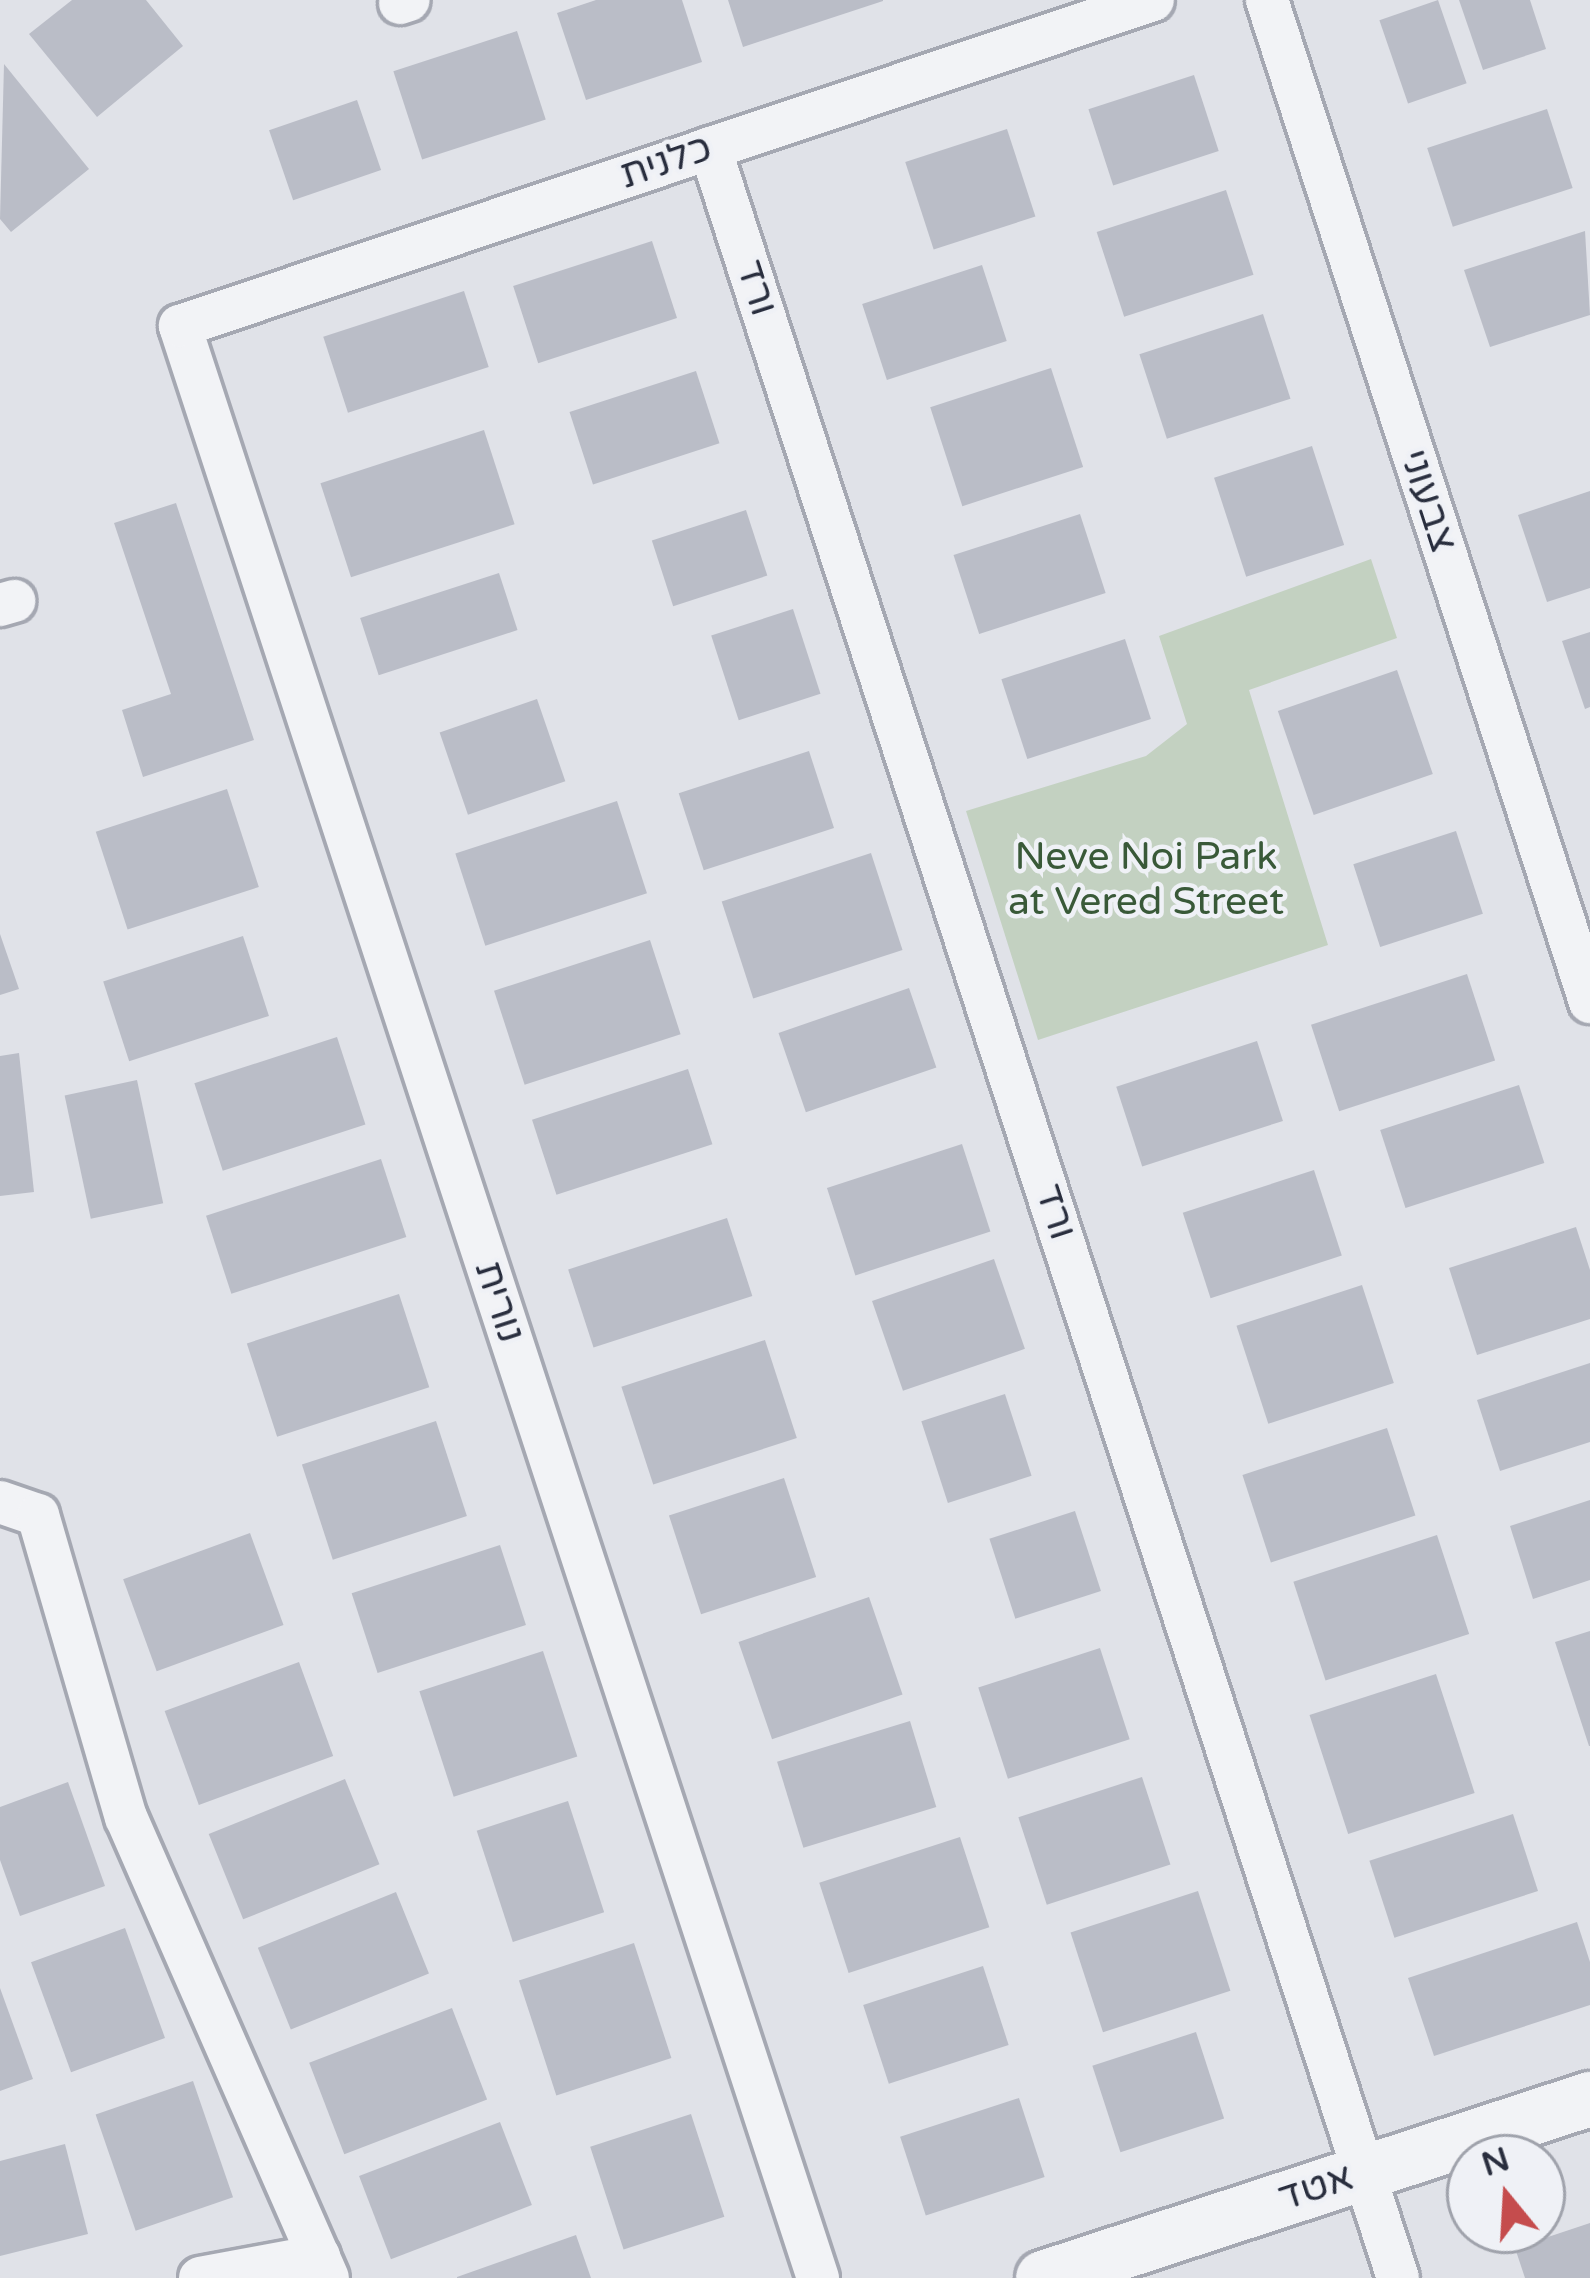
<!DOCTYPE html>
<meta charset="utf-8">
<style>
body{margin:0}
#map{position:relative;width:1590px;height:2278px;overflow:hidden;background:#e0e2e8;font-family:"Varela Round","Noto Sans Hebrew",sans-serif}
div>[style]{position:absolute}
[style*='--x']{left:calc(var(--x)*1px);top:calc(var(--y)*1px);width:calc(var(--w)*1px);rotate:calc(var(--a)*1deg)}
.green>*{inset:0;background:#c3d1c1}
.building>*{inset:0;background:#babdc7;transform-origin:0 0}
.roads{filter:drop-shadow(3px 0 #a5a8b2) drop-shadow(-3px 0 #a5a8b2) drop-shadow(0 3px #a5a8b2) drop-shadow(0 -3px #a5a8b2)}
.minor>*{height:42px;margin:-21px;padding:0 21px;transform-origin:21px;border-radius:21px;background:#f2f3f6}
.tertiary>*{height:54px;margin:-27px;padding:0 27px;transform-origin:27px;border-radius:27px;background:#f2f3f6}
span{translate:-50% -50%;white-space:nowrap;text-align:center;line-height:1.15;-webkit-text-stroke:9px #eff1f6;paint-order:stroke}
.street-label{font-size:39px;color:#292e3e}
.park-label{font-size:39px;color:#395938}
.north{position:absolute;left:1446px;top:2134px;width:120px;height:120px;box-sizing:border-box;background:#eff1f6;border:3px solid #a0a3ac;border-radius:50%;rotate:342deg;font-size:33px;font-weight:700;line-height:48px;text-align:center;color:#292e3e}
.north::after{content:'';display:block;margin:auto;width:42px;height:54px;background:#c54c4d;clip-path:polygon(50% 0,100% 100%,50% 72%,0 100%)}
</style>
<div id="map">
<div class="green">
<div style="clip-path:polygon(1371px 559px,1397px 638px,1249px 690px,1328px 945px,1038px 1040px,966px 811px,1146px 756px,1187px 724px,1159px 636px)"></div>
</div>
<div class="building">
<div style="clip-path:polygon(72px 0,146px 0,183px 46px,97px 117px,29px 34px)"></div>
<div style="clip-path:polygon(596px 0,682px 0,702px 62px,586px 100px,557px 13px)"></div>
<div style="clip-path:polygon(728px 0,883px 0,883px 1px,743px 47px)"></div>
<div style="left:1438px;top:0;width:88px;height:62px;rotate:71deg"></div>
<div style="clip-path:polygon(1459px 0,1530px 0,1546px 49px,1483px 70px)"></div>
<div style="left:517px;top:31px;width:93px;height:130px;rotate:72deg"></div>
<div style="clip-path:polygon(4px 64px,89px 169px,11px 232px,0 219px)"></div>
<div style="left:1194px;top:75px;width:80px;height:111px;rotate:72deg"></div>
<div style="left:357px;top:100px;width:74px;height:93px;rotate:71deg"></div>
<div style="left:1547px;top:109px;width:83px;height:126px;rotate:72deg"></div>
<div style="left:1007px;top:129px;width:92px;height:107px;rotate:72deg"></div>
<div style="left:1226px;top:190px;width:89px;height:136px;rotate:72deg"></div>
<div style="clip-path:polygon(1585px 231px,1590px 315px,1490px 347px,1464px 270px)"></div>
<div style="left:652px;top:241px;width:81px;height:146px;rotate:72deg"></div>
<div style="left:982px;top:265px;width:80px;height:126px;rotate:72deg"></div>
<div style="left:464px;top:291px;width:80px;height:148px;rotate:72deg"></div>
<div style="left:1263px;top:314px;width:89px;height:130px;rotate:72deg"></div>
<div style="left:1051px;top:368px;width:104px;height:127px;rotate:72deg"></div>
<div style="left:696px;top:371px;width:76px;height:133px;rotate:72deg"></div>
<div style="left:484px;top:430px;width:99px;height:172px;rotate:72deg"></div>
<div style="left:1312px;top:446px;width:104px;height:103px;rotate:72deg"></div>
<div style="clip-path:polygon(1590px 491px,1590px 588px,1547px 602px,1518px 515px)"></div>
<div style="clip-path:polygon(176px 503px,254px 740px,143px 777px,122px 710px,171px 694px,114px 523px)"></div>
<div style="left:746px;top:510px;width:69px;height:99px;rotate:72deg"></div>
<div style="left:1080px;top:514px;width:83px;height:133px;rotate:72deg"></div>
<div style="left:499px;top:573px;width:60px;height:146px;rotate:72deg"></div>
<div style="left:793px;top:609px;width:89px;height:86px;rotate:72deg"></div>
<div style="clip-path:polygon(1590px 632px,1590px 707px,1585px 709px,1562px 641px)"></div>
<div style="left:1125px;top:639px;width:84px;height:130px;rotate:72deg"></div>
<div style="left:1397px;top:670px;width:110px;height:126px;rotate:71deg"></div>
<div style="left:537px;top:699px;width:87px;height:103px;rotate:71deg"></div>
<div style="left:809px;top:751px;width:81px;height:137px;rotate:72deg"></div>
<div style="left:227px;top:789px;width:103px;height:138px;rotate:72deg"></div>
<div style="left:617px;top:801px;width:97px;height:170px;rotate:72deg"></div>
<div style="left:1456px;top:831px;width:87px;height:108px;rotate:72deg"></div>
<div style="left:871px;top:853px;width:102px;height:157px;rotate:72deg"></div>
<div style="clip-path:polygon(0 934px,19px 989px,0 995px)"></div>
<div style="left:243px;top:936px;width:84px;height:147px;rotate:72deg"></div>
<div style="left:650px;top:940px;width:99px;height:164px;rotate:72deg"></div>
<div style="left:1467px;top:974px;width:91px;height:164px;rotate:72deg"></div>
<div style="left:909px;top:988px;width:84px;height:138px;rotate:71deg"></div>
<div style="left:337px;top:1037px;width:92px;height:150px;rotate:72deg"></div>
<div style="left:1257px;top:1041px;width:84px;height:148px;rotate:72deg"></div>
<div style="clip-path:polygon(19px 1053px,34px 1192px,0 1196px,0 1056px)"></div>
<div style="left:688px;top:1069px;width:79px;height:164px;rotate:72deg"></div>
<div style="left:137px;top:1080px;width:126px;height:74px;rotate:78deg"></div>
<div style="left:1519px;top:1085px;width:82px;height:146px;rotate:72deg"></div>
<div style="left:962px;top:1144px;width:92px;height:142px;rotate:72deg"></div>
<div style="left:381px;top:1159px;width:82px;height:184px;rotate:72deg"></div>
<div style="left:1314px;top:1170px;width:90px;height:138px;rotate:72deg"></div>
<div style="left:727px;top:1218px;width:82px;height:167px;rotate:72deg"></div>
<div style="clip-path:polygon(1576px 1227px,1590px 1270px,1590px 1319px,1477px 1355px,1449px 1268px)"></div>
<div style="left:994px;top:1259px;width:95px;height:129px;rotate:71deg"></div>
<div style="left:1362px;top:1285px;width:103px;height:132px;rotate:72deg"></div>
<div style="left:399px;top:1294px;width:98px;height:160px;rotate:72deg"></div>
<div style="left:765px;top:1340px;width:103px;height:151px;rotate:72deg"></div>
<div style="clip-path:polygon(1590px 1363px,1590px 1442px,1500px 1471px,1477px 1400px)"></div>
<div style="left:1005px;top:1394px;width:86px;height:88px;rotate:72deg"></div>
<div style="left:436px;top:1421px;width:100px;height:141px;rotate:72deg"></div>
<div style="left:1387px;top:1428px;width:92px;height:152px;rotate:72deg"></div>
<div style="left:784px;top:1478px;width:104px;height:121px;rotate:72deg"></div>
<div style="clip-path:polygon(1590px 1500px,1590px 1580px,1533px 1599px,1510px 1526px)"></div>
<div style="left:1075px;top:1511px;width:84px;height:90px;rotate:72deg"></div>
<div style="left:250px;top:1533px;width:98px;height:135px;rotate:70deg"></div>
<div style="left:1437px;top:1535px;width:104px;height:151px;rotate:72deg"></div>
<div style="left:500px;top:1545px;width:84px;height:156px;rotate:72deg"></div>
<div style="left:869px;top:1597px;width:103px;height:138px;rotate:71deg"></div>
<div style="clip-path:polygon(1590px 1631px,1590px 1746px,1589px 1746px,1555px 1642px)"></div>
<div style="left:1100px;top:1648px;width:96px;height:128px;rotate:72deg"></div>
<div style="left:543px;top:1651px;width:111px;height:130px;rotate:72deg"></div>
<div style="left:299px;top:1662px;width:100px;height:143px;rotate:70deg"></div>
<div style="left:1436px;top:1674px;width:125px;height:133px;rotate:72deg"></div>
<div style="left:910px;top:1721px;width:90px;height:139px;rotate:73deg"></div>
<div style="left:1142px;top:1777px;width:92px;height:130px;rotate:72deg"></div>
<div style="left:345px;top:1779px;width:92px;height:147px;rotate:68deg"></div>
<div style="clip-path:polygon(68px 1782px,105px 1886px,20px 1916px,0 1860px,0 1807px)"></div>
<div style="left:568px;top:1801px;width:117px;height:96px;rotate:72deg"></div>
<div style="left:1513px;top:1814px;width:81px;height:151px;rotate:72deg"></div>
<div style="left:960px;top:1837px;width:95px;height:148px;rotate:72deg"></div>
<div style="left:1198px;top:1891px;width:105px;height:134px;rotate:72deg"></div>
<div style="left:396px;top:1892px;width:88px;height:149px;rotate:68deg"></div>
<div style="clip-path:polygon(1577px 1922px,1590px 1962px,1590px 2005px,1434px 2056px,1408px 1978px)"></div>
<div style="left:125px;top:1928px;width:117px;height:100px;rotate:70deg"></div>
<div style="left:634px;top:1943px;width:121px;height:121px;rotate:72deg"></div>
<div style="left:983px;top:1966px;width:83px;height:126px;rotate:72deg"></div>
<div style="clip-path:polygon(0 1988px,33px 2079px,0 2091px)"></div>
<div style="left:452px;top:2008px;width:98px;height:153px;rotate:69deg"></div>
<div style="left:1196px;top:2032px;width:91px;height:109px;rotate:72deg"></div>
<div style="left:193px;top:2081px;width:123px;height:103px;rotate:71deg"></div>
<div style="left:1019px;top:2098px;width:83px;height:125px;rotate:72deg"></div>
<div style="left:691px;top:2114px;width:108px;height:106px;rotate:72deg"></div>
<div style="left:500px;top:2122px;width:89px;height:151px;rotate:69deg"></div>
<div style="clip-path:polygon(65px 2144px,88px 2234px,0 2256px,0 2161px)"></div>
<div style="clip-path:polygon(1590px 2223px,1590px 2278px,1525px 2278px,1515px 2248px)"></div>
<div style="clip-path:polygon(576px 2235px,591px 2278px,457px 2278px,457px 2277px)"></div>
</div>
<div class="roads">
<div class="minor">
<div style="--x:1267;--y:0;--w:1053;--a:72.13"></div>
<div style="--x:400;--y:3;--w:9;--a:-18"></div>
<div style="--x:710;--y:148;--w:2238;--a:72.1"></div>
<div style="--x:0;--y:605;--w:15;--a:-16"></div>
<div style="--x:0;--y:1502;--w:40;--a:18.9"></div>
<div style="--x:38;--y:1515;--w:315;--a:73.8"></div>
<div style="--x:126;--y:1817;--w:503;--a:66.34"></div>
<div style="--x:200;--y:2278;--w:121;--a:-10.5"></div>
<div style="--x:818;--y:2278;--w:2054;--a:-108.1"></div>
<div style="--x:180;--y:326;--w:1026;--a:-18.52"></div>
</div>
<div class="tertiary">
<div style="--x:1043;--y:2278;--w:576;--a:-18.12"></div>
</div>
</div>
<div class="street-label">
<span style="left:666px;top:162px;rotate:-19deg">כלנית</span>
<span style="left:756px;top:288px;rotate:72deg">ורד</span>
<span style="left:1428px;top:501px;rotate:72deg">צבעוני</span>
<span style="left:1055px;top:1212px;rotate:72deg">ורד</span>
<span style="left:499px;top:1302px;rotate:72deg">נורית</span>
<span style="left:1316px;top:2188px;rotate:-18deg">אטד</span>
</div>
<div class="park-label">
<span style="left:1146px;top:880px">Neve Noi Park<br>at Vered Street</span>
</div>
<div class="north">N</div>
</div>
